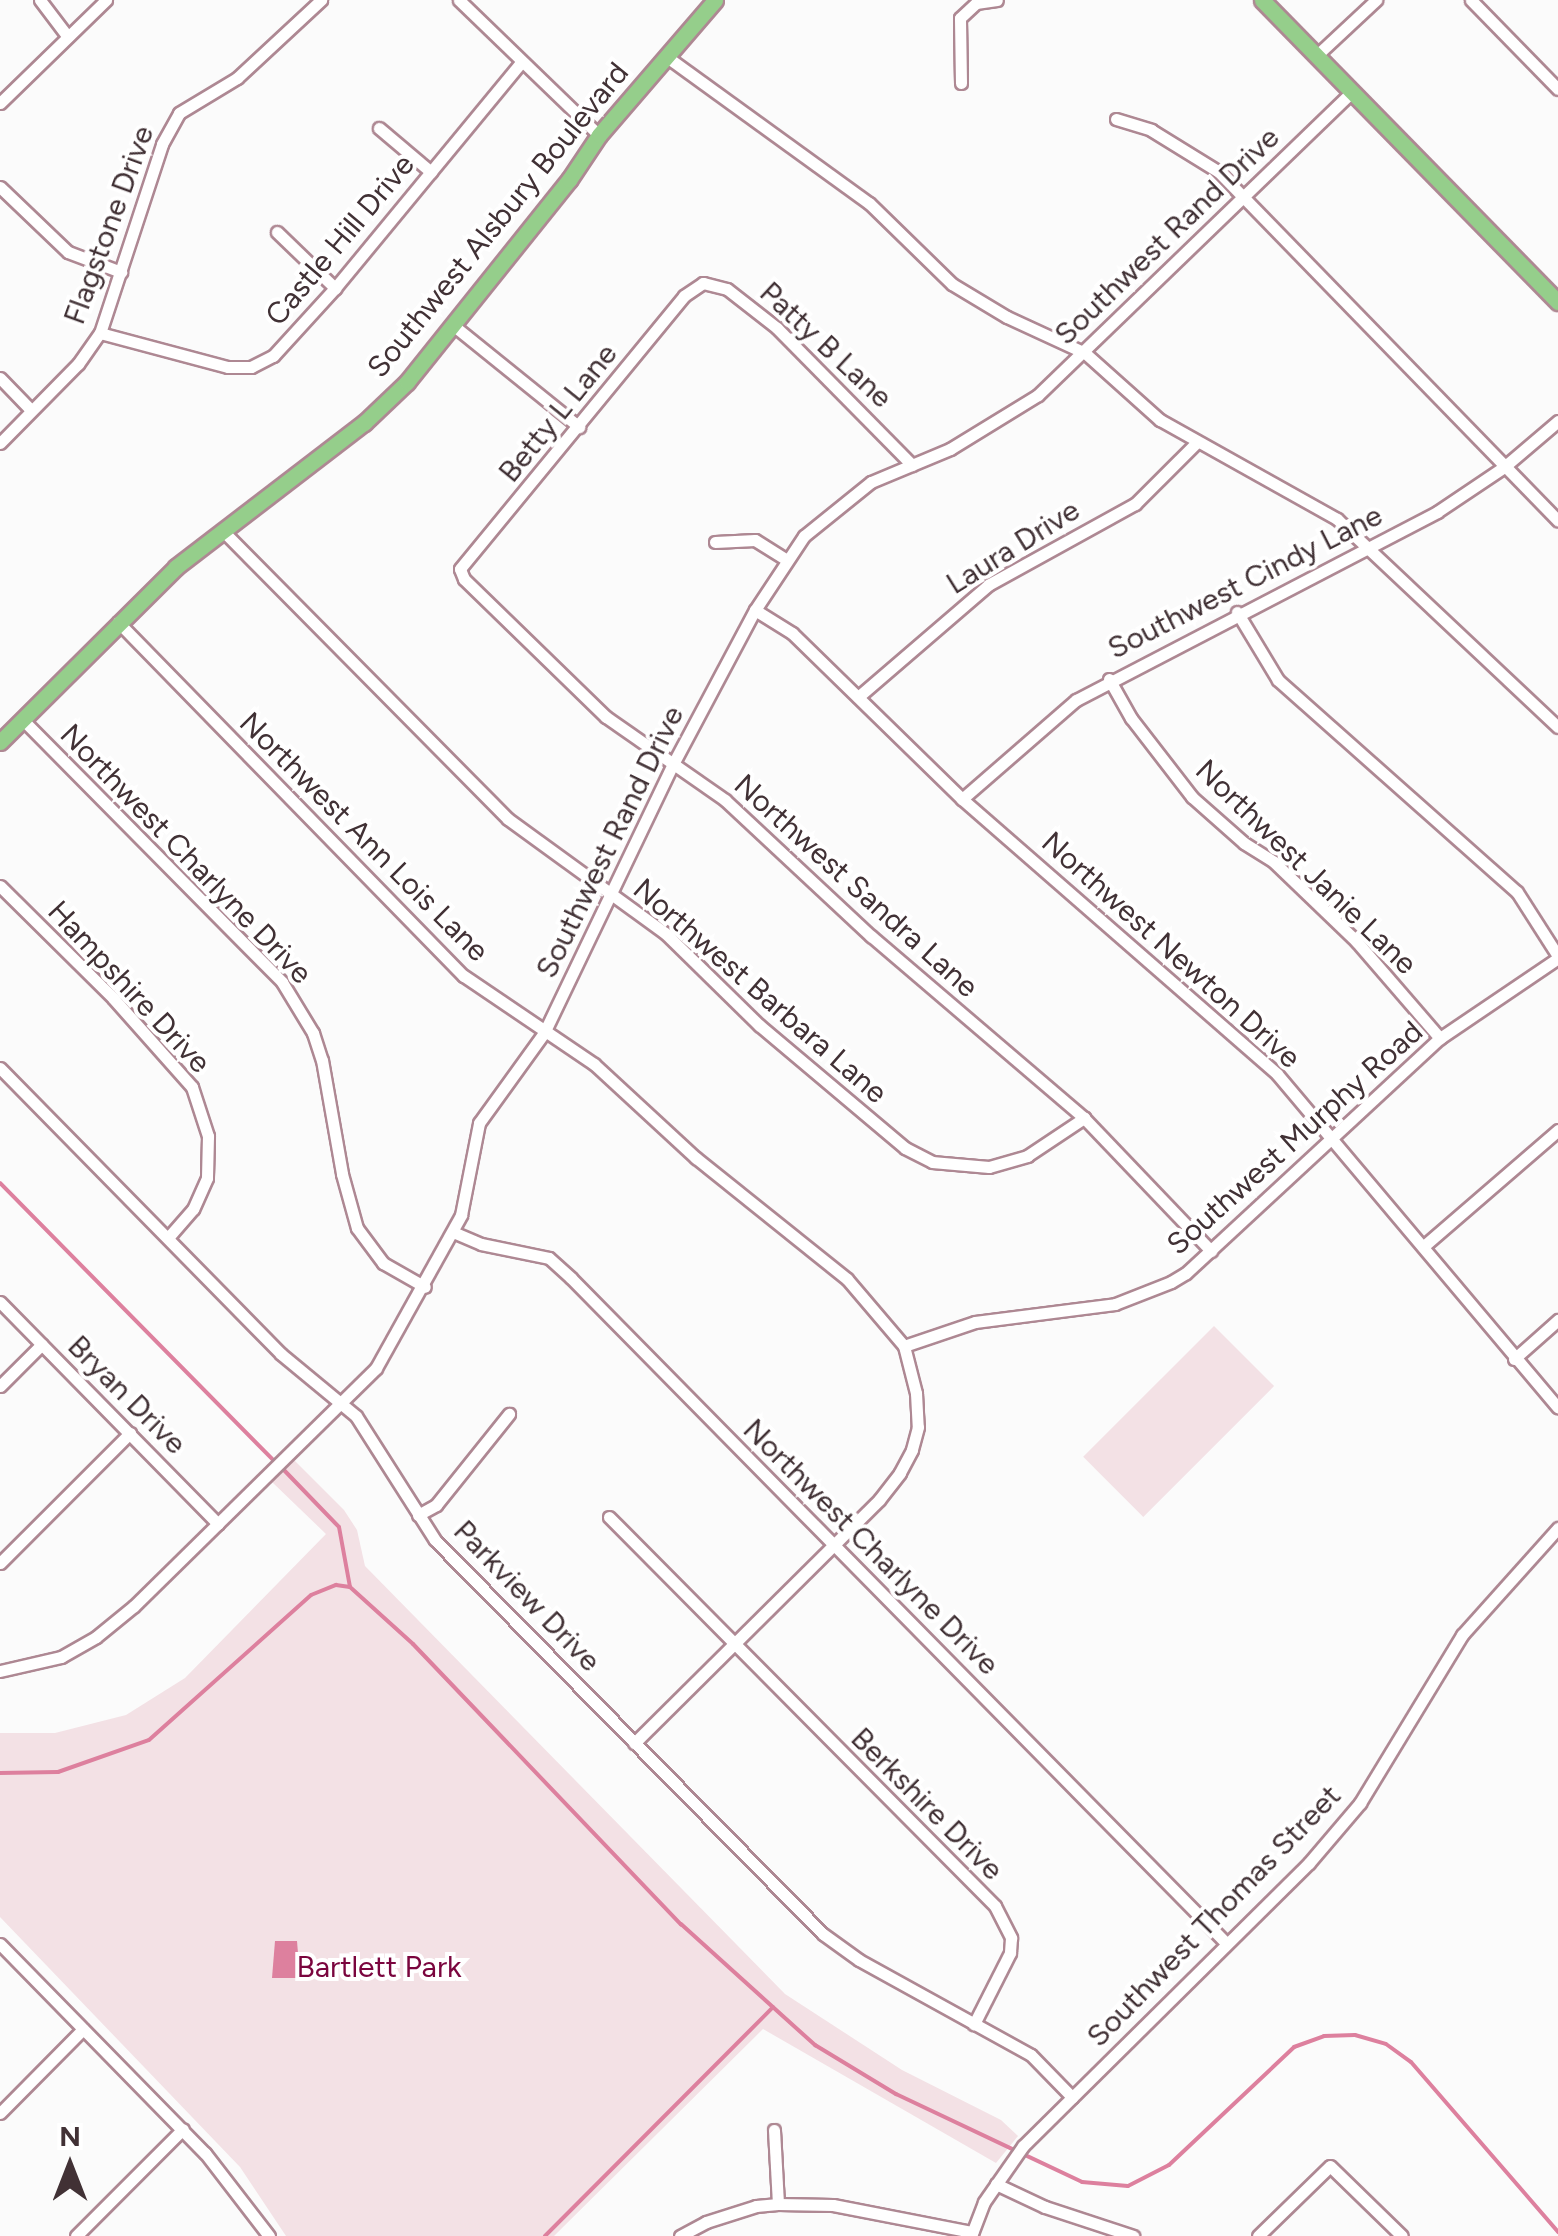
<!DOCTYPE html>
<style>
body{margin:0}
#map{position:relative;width:1558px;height:2236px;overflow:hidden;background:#fbfbfb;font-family:Figtree,sans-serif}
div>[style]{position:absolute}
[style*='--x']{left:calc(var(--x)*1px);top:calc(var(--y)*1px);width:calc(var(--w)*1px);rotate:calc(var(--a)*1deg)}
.green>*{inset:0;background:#f3e1e5;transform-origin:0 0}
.water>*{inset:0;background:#dd809e}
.stream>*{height:4px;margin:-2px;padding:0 2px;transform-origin:2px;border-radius:2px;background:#dd809e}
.roads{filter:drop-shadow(2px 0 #ae8893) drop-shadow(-2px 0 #ae8893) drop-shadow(0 2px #ae8893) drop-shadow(0 -2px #ae8893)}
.minor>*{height:11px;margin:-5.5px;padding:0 5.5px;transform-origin:5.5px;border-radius:5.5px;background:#fff}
.major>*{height:15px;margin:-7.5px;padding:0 7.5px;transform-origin:7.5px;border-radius:7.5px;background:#95ce8b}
span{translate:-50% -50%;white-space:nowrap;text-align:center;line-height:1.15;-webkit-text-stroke:8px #fff;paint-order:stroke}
.street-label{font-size:30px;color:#413135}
.park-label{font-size:30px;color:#7a053e}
.north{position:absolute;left:20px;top:2116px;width:100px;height:100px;-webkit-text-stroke:8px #fff;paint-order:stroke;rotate:0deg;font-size:28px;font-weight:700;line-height:40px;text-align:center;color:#413135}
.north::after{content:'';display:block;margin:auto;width:35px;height:45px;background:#413135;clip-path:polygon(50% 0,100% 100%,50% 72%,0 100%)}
</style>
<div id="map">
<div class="green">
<div style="left:1214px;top:1326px;width:85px;height:185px;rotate:45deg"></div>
<div style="clip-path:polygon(294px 1460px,344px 1510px,357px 1530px,365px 1566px,785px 1994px,902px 2070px,1001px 2120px,1018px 2136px,996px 2163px,763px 2029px,554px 2236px,286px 2236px,240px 2167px,0 1917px,0 1733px,55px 1733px,126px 1715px,185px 1678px,326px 1534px,272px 1482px)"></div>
</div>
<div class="water">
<div style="clip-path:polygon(275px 1941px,297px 1941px,300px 1978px,272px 1978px)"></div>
</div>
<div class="stream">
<div style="--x:0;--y:1183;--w:390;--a:45.4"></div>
<div style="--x:281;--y:1467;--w:83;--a:46"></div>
<div style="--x:339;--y:1527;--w:61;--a:79.6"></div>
<div style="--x:0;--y:1773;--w:58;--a:-1"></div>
<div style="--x:58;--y:1772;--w:96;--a:-19.4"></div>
<div style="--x:149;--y:1740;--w:217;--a:-41.8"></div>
<div style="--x:311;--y:1595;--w:27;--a:-22"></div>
<div style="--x:336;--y:1585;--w:14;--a:8"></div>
<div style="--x:350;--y:1587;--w:85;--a:42.1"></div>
<div style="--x:413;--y:1644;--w:388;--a:46.3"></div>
<div style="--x:681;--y:1924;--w:181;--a:42.1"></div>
<div style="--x:815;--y:2045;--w:95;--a:31.2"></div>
<div style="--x:896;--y:2094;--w:206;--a:25.3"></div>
<div style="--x:1082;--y:2182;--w:46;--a:5"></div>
<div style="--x:1128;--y:2186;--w:46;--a:-27.1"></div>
<div style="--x:1169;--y:2165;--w:172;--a:-43.3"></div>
<div style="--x:1294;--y:2047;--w:32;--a:-20"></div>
<div style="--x:1324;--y:2036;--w:31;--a:-2"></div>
<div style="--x:1355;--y:2035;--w:32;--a:16"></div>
<div style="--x:1386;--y:2044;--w:31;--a:36"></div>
<div style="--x:1411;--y:2062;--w:225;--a:49.1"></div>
<div style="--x:545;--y:2236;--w:323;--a:-45.1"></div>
</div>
<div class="roads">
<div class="minor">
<div style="--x:40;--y:0;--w:46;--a:52.9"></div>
<div style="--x:459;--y:0;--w:194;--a:44"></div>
<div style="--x:1471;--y:0;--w:124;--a:45.7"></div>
<div style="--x:1317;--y:55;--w:81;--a:-43"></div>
<div style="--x:667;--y:57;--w:249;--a:35.9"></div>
<div style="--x:869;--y:203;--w:116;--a:44.3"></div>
<div style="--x:952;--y:284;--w:64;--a:31"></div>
<div style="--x:1007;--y:317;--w:86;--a:24.8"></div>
<div style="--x:1085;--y:353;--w:101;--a:41.8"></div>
<div style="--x:1160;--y:420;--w:203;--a:29.2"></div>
<div style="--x:1337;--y:519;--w:303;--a:43.3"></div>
<div style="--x:961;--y:83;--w:65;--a:-90.9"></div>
<div style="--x:960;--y:18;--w:22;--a:-43"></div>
<div style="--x:976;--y:3;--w:21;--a:-8"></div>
<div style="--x:0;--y:103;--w:148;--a:-44.2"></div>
<div style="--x:1116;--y:119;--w:37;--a:17"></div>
<div style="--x:1151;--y:130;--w:80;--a:31.7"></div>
<div style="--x:1219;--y:172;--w:486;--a:45.8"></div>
<div style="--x:379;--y:128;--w:68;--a:40.2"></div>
<div style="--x:0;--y:187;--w:94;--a:43.7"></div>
<div style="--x:68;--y:252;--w:57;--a:20.7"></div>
<div style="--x:277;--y:232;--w:81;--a:44"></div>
<div style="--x:454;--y:326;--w:161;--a:38.9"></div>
<div style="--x:100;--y:333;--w:132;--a:14.9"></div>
<div style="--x:228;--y:367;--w:23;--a:0"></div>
<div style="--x:251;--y:367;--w:25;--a:-27"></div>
<div style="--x:273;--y:356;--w:92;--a:-47.6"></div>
<div style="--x:335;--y:288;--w:293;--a:-50.5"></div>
<div style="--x:0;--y:378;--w:45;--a:45.9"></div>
<div style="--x:0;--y:443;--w:111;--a:-45.4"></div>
<div style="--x:78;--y:364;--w:38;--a:-55"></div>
<div style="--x:100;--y:333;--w:199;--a:-71.8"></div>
<div style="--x:162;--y:144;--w:35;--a:-61"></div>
<div style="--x:179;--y:113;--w:68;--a:-31.1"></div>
<div style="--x:237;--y:78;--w:115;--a:-42.9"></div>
<div style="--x:912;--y:465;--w:192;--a:-134.6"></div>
<div style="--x:777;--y:328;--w:63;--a:-142"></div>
<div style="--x:727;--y:289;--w:25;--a:-166"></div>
<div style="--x:703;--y:283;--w:23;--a:146"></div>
<div style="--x:684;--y:296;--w:353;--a:129.4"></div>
<div style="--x:460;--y:569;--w:11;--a:68"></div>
<div style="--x:464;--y:579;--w:198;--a:44.2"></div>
<div style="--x:606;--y:717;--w:145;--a:34.9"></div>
<div style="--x:725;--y:800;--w:200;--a:43"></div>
<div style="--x:871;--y:936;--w:280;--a:40.5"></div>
<div style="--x:1084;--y:1118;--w:184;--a:46.3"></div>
<div style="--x:223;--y:531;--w:405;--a:45.3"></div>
<div style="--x:508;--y:819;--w:194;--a:36"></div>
<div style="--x:665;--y:933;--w:132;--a:44.4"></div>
<div style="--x:759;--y:1025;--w:191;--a:40.1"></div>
<div style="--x:905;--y:1148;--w:30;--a:27"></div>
<div style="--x:932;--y:1162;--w:57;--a:5"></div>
<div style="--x:989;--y:1167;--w:40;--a:-16"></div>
<div style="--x:1027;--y:1156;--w:69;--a:-33.7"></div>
<div style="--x:715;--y:542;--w:40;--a:-2.9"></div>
<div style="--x:755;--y:540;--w:36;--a:32"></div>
<div style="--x:755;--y:610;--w:44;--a:31.9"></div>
<div style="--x:792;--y:633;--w:238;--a:44.3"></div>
<div style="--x:962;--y:799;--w:418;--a:41.1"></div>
<div style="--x:1277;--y:1074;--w:436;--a:49.9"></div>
<div style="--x:1237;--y:612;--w:79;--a:58.9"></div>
<div style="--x:1278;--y:680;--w:319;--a:41.6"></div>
<div style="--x:1517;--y:892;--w:76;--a:57.4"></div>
<div style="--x:118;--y:622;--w:495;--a:45.7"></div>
<div style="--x:464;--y:976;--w:157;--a:34.1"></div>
<div style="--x:594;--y:1064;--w:139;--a:42.7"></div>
<div style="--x:696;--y:1158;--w:193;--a:38.7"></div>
<div style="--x:847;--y:1279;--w:88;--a:49.6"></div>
<div style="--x:904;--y:1346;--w:49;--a:75.7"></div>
<div style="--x:916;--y:1393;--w:34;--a:87"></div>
<div style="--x:918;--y:1427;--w:24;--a:105"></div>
<div style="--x:912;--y:1450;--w:26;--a:118"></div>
<div style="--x:900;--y:1473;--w:34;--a:128"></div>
<div style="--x:879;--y:1500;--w:345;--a:135.2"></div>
<div style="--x:1109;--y:679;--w:45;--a:60.6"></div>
<div style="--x:1131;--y:718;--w:100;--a:52.3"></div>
<div style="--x:1192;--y:797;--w:69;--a:41.5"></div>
<div style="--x:1244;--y:843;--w:36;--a:32"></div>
<div style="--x:1274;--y:862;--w:115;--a:43.9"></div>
<div style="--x:1357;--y:942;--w:127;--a:49.2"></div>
<div style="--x:858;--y:697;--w:172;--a:-40.7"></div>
<div style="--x:988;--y:585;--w:168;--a:-28.9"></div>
<div style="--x:1135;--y:504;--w:86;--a:-45"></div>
<div style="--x:22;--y:719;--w:370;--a:45.3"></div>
<div style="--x:282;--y:982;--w:60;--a:58.7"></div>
<div style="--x:313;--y:1033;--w:28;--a:72"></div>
<div style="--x:322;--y:1060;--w:116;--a:80"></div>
<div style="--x:342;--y:1174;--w:56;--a:74.5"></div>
<div style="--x:357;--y:1228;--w:44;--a:53.4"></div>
<div style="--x:383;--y:1263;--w:48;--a:29.7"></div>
<div style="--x:962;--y:799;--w:151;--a:-41"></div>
<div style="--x:1076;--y:700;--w:407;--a:-27.5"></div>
<div style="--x:1437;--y:512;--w:81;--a:-33.9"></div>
<div style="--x:1504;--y:467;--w:71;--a:-40.4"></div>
<div style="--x:0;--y:886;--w:159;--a:44.7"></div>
<div style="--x:113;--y:998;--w:119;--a:48.4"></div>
<div style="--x:192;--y:1087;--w:52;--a:71.9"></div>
<div style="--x:208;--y:1136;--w:42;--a:91.4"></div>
<div style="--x:207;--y:1178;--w:34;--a:114"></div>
<div style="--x:193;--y:1209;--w:38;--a:131"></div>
<div style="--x:0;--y:1068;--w:401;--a:45.5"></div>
<div style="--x:281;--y:1354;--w:97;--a:39.6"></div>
<div style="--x:356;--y:1416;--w:147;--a:57.5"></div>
<div style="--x:435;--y:1540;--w:553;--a:45.44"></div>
<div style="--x:823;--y:1934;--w:44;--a:35.8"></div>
<div style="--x:859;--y:1960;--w:196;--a:28.9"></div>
<div style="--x:1031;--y:2055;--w:59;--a:45.7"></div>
<div style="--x:453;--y:1232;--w:30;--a:23"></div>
<div style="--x:481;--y:1244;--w:69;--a:11.6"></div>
<div style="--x:549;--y:1258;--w:30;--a:42"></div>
<div style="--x:571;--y:1278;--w:933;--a:45.43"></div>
<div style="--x:1425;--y:1245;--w:176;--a:-40.8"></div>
<div style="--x:0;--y:1302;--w:311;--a:45.5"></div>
<div style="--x:904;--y:1346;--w:75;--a:-18.7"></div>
<div style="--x:975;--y:1322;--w:141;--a:-7.3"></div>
<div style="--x:1115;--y:1304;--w:60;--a:-21.4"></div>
<div style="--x:1171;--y:1282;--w:17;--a:-31"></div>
<div style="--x:1186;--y:1273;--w:346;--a:-42.8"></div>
<div style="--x:1440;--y:1038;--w:143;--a:-34.1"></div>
<div style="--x:1514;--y:1359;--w:59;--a:-41.6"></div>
<div style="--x:0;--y:1386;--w:59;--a:-45"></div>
<div style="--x:418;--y:1515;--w:21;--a:-29"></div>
<div style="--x:436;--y:1505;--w:117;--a:-51.3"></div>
<div style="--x:609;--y:1517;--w:548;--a:45.22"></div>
<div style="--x:995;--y:1906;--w:36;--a:63"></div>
<div style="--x:1011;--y:1938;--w:15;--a:94"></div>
<div style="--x:1010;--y:1953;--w:80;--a:116.9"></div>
<div style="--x:0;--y:1563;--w:184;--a:-45"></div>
<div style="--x:0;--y:1671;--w:63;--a:-12.9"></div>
<div style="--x:61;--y:1657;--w:40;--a:-29.7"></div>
<div style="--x:96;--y:1637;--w:49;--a:-39.2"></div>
<div style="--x:134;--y:1606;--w:339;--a:-44.5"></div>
<div style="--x:376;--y:1368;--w:175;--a:-60.9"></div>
<div style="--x:461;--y:1215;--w:94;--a:-78.9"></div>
<div style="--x:479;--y:1123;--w:111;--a:-54.2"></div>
<div style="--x:544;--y:1033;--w:298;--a:-64.4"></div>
<div style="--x:673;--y:764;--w:174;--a:-62"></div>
<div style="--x:755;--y:610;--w:89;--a:-56.5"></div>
<div style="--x:804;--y:536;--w:86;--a:-38.9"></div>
<div style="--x:871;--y:482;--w:86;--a:-22.7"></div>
<div style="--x:950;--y:449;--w:103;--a:-31.5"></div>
<div style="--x:1038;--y:395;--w:436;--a:-44"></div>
<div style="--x:0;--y:1944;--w:293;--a:45.6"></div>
<div style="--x:205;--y:2153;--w:105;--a:52.4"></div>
<div style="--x:0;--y:2113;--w:118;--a:-45.3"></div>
<div style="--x:774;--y:2130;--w:74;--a:86.9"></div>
<div style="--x:996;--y:2184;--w:54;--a:25.1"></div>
<div style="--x:1045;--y:2207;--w:93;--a:18.2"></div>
<div style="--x:76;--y:2236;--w:151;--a:-45"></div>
<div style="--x:680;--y:2236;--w:30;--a:-28"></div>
<div style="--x:706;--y:2222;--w:52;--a:-17.7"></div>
<div style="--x:756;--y:2206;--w:22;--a:-5"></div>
<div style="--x:778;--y:2204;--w:55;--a:1"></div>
<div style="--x:833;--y:2205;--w:142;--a:11"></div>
<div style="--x:971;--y:2236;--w:36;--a:-69"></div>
<div style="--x:984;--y:2202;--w:68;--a:-55.1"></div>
<div style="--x:1023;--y:2146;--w:402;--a:-44.7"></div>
<div style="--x:1309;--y:1863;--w:79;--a:-49.6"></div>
<div style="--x:1360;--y:1803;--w:197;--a:-58.7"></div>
<div style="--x:1462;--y:1635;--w:144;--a:-48.1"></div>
<div style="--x:1258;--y:2236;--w:100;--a:-44.2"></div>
<div style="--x:1330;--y:2166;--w:100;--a:44.2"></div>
</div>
<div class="major">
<div style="--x:1262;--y:0;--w:423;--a:45.6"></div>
<div style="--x:0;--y:742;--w:248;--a:-44.8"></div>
<div style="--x:176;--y:567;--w:237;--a:-37.5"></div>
<div style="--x:364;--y:423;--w:59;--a:-43.6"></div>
<div style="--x:407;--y:382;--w:259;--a:-51.3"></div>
<div style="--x:569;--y:180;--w:54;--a:-56.3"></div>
<div style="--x:599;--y:135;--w:178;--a:-49.3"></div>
</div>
</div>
<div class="street-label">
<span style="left:498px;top:220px;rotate:-51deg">Southwest Alsbury Boulevard</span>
<span style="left:109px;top:225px;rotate:-70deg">Flagstone Drive</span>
<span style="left:1167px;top:236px;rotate:-44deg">Southwest Rand Drive</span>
<span style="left:340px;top:240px;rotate:-50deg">Castle Hill Drive</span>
<span style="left:826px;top:345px;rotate:43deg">Patty B Lane</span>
<span style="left:558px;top:413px;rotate:-51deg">Betty L Lane</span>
<span style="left:1013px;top:547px;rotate:-32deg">Laura Drive</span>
<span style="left:1245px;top:582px;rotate:-27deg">Southwest Cindy Lane</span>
<span style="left:364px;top:837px;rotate:45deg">Northwest Ann Lois Lane</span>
<span style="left:610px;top:842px;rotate:-64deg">Southwest Rand Drive</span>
<span style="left:186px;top:854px;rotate:46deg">Northwest Charlyne Drive</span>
<span style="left:1306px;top:867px;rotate:44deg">Northwest Janie Lane</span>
<span style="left:856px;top:886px;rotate:42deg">Northwest Sandra Lane</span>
<span style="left:1171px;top:950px;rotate:42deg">Northwest Newton Drive</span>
<span style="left:129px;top:987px;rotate:47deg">Hampshire Drive</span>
<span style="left:760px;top:991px;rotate:41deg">Northwest Barbara Lane</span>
<span style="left:1295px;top:1138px;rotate:-42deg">Southwest Murphy Road</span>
<span style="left:127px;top:1395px;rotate:45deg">Bryan Drive</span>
<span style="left:871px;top:1547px;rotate:45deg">Northwest Charlyne Drive</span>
<span style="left:527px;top:1596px;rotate:46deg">Parkview Drive</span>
<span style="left:927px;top:1804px;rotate:45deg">Berkshire Drive</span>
<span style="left:1214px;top:1916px;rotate:-46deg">Southwest Thomas Street</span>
</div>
<div class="park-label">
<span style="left:379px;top:1967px">Bartlett Park</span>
</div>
<div class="north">N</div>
</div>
